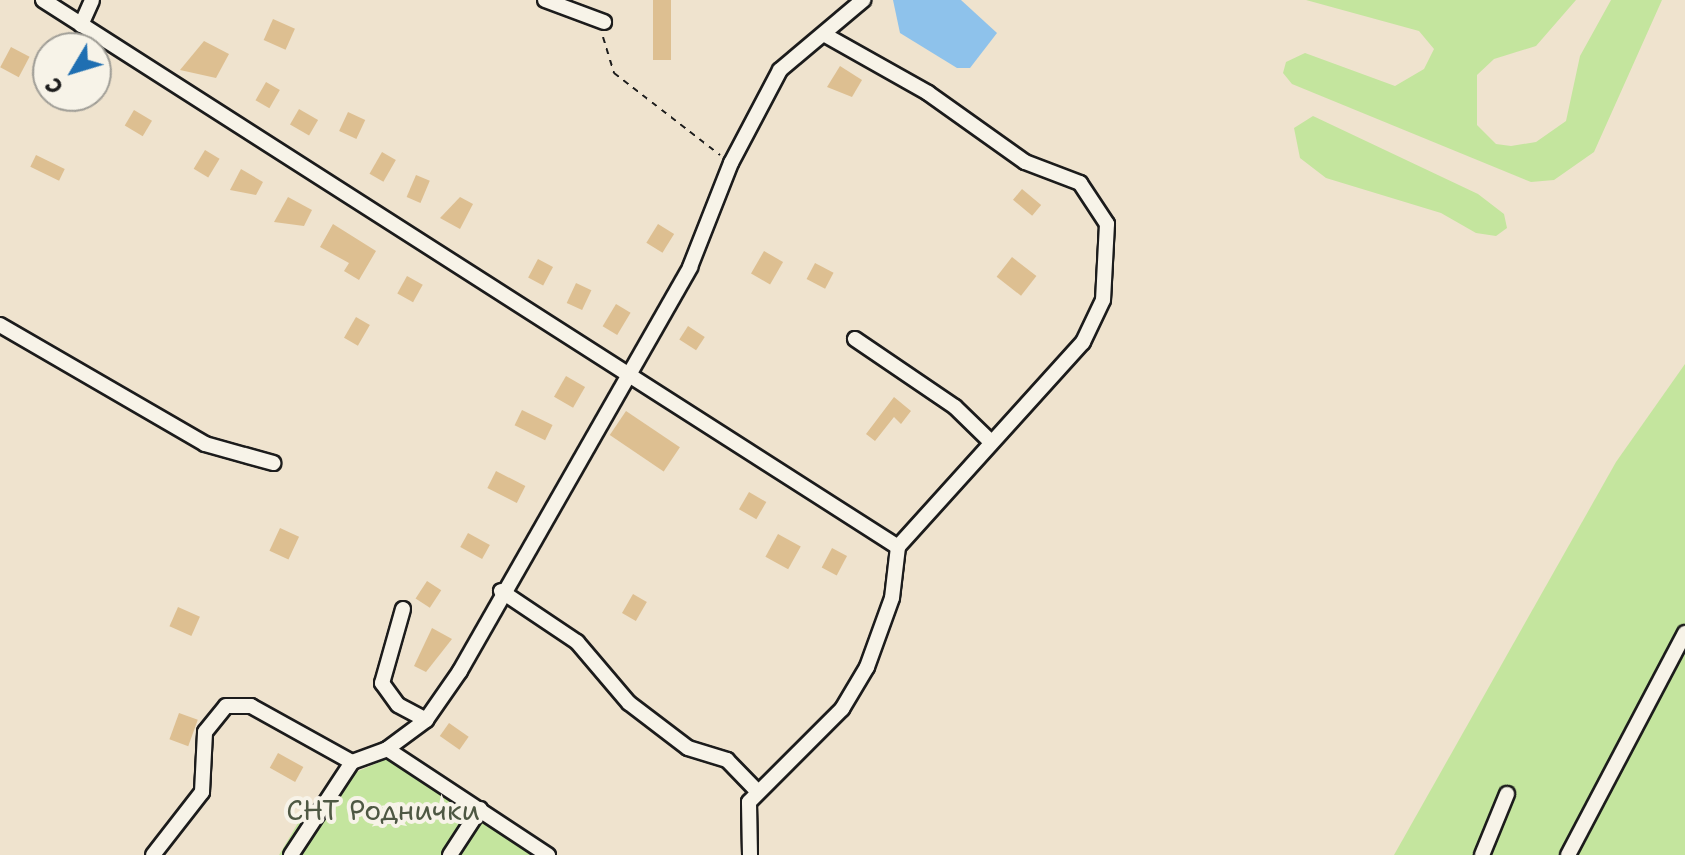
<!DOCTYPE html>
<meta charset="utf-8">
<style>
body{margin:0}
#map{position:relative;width:1685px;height:855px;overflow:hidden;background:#efe3ce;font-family:"Shantell Sans",sans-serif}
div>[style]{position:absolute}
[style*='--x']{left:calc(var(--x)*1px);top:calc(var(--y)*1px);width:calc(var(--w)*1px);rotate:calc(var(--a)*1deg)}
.green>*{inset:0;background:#c4e59e}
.water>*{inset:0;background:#8ec2eb}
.building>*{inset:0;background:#ddbf91;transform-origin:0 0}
.path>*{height:2px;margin-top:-1px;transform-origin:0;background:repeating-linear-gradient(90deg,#1c1c1c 0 6px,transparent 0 12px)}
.roads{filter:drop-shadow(2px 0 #1c1c1c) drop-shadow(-2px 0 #1c1c1c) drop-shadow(0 2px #1c1c1c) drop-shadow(0 -2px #1c1c1c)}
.minor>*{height:14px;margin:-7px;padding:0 7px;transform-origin:7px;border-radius:7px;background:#f7f3e8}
span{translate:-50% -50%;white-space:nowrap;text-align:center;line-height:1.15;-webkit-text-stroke:8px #f7f3e8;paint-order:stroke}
.park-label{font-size:28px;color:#4e5843}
.north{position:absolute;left:32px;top:32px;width:80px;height:80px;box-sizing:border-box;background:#f7f3e8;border:2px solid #9f9d96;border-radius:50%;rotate:232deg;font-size:22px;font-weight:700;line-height:32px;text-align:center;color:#1c1c1c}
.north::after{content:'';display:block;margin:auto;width:28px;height:36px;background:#1f6fb2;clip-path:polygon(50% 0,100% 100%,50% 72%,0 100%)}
</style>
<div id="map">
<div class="green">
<div style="clip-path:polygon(1306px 0,1576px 0,1536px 46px,1494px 59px,1477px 75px,1477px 125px,1496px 144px,1511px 146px,1536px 142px,1566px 121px,1580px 56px,1611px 0,1662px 0,1594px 152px,1554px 180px,1531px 182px,1292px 84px,1283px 73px,1286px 62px,1305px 53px,1395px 86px,1424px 69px,1434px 49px,1419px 31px)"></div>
<div style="clip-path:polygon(1313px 116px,1478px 194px,1504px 214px,1507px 228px,1496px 236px,1476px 233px,1441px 213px,1326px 178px,1300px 158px,1294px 128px)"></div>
<div style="clip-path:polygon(1685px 364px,1685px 855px,1394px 855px,1616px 462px)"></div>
<div style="clip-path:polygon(389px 758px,532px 855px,279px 855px,301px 818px,318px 825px,349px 775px)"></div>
</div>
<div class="water">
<div style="clip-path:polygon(893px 0,961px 0,997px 33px,970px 68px,957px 68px,900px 33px)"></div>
</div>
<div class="building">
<div style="left:653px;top:0;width:18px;height:60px"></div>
<div style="left:273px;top:19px;width:24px;height:23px;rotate:24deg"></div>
<div style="clip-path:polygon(204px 41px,229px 54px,216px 78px,180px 70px)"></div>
<div style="left:11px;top:47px;width:21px;height:23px;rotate:28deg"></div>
<div style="clip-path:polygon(840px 66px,862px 80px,852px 97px,827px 87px)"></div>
<div style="left:266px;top:82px;width:16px;height:21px;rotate:30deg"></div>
<div style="left:299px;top:109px;width:22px;height:18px;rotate:30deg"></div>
<div style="left:134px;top:110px;width:21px;height:18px;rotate:31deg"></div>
<div style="left:348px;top:112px;width:19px;height:21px;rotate:25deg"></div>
<div style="left:205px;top:150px;width:17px;height:22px;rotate:31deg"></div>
<div style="left:382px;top:152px;width:16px;height:25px;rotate:30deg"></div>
<div style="left:36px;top:155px;width:32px;height:13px;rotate:26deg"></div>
<div style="clip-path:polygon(241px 169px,263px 182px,256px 195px,230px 190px)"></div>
<div style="left:416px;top:175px;width:15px;height:24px;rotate:23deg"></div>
<div style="left:1022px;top:189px;width:25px;height:14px;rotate:40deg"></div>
<div style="clip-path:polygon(288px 197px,312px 210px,304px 226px,274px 222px)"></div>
<div style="clip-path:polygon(460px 197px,473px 204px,460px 229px,440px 218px)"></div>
<div style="clip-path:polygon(333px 224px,376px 251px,359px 280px,344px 271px,349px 263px,320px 247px)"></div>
<div style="left:658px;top:224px;width:19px;height:22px;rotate:32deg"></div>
<div style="left:764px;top:251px;width:22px;height:26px;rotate:30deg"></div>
<div style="left:1012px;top:257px;width:31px;height:25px;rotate:38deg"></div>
<div style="left:538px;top:259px;width:17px;height:21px;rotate:28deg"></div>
<div style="left:815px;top:263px;width:21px;height:18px;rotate:28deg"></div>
<div style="left:407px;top:276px;width:18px;height:20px;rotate:29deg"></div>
<div style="left:576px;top:283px;width:17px;height:22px;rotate:25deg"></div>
<div style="left:616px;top:304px;width:17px;height:26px;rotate:31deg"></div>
<div style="left:356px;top:317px;width:16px;height:24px;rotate:30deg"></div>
<div style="left:688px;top:326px;width:20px;height:16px;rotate:33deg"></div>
<div style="left:566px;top:376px;width:22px;height:24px;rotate:30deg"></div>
<div style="clip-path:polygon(894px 397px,911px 411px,901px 424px,894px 417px,875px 441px,866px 434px)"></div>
<div style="left:522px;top:410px;width:34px;height:17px;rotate:26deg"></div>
<div style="left:626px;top:411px;width:65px;height:29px;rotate:34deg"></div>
<div style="left:496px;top:471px;width:33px;height:19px;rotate:27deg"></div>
<div style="left:749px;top:492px;width:20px;height:20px;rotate:30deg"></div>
<div style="left:280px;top:528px;width:21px;height:25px;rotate:25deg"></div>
<div style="left:468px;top:533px;width:25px;height:16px;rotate:29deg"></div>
<div style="left:778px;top:534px;width:26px;height:26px;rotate:29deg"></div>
<div style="left:832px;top:548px;width:17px;height:22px;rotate:28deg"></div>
<div style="left:427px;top:581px;width:17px;height:21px;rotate:33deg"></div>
<div style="left:633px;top:594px;width:16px;height:22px;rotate:30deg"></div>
<div style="left:178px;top:607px;width:24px;height:21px;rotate:24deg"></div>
<div style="clip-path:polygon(432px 628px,452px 639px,426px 672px,414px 666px)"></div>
<div style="left:179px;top:713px;width:20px;height:28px;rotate:20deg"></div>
<div style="left:449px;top:723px;width:24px;height:16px;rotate:35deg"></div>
<div style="left:278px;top:753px;width:29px;height:17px;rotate:29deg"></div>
</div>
<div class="path">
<div style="--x:603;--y:37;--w:38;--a:73"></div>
<div style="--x:614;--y:73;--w:134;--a:37.7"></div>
</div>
<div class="roads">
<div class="minor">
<div style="--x:43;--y:0;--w:1015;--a:32.61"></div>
<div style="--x:545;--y:0;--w:63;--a:20.4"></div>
<div style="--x:81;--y:25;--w:27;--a:-66"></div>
<div style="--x:827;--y:36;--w:116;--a:29.4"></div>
<div style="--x:928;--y:93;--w:119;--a:35.4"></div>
<div style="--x:1025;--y:162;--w:59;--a:20.9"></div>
<div style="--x:1080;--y:183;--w:49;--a:56.6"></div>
<div style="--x:1107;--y:224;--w:76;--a:93"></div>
<div style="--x:1103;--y:300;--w:47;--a:115.5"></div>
<div style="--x:1083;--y:342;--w:276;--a:132.1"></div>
<div style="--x:0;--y:325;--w:237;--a:30.1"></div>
<div style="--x:205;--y:444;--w:71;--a:15.6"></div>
<div style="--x:855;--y:339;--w:121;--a:34.2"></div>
<div style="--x:955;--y:407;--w:50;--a:44.2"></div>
<div style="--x:501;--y:591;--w:92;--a:33.9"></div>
<div style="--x:577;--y:642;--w:80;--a:49.6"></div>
<div style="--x:629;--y:703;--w:74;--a:37.3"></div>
<div style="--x:688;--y:748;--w:41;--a:17.1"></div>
<div style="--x:727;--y:760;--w:43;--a:45.9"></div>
<div style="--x:403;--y:609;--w:77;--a:105.8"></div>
<div style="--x:382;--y:683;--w:27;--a:54"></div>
<div style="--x:398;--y:705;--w:32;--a:28"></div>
<div style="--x:387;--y:749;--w:49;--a:-36.6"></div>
<div style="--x:426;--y:720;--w:60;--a:-55.2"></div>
<div style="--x:460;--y:671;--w:465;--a:-60.3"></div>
<div style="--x:690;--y:267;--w:112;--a:-68.5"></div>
<div style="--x:731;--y:163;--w:105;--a:-62.2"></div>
<div style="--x:780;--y:70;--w:109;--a:-40.1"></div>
<div style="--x:153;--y:855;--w:80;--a:-52.1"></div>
<div style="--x:202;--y:792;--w:60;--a:-87.1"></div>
<div style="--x:205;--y:732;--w:33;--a:-51"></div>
<div style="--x:226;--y:706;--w:25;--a:0"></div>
<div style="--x:251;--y:706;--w:115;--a:29"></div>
<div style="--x:291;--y:855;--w:111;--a:-56.7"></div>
<div style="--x:352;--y:762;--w:37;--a:-20"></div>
<div style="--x:387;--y:749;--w:193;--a:33.4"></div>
<div style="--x:450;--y:855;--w:55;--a:-56.9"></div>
<div style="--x:750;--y:855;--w:53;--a:-91.1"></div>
<div style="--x:749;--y:802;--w:132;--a:-45"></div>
<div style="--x:842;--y:709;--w:49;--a:-59.2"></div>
<div style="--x:867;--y:667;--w:73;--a:-70.1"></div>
<div style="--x:892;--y:598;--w:51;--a:-83.3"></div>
<div style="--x:1482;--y:855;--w:66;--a:-67.7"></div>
<div style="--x:1568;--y:855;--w:251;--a:-62.2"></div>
</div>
</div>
<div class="park-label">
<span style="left:383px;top:810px">СНТ Роднички</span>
</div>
<div class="north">С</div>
</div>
